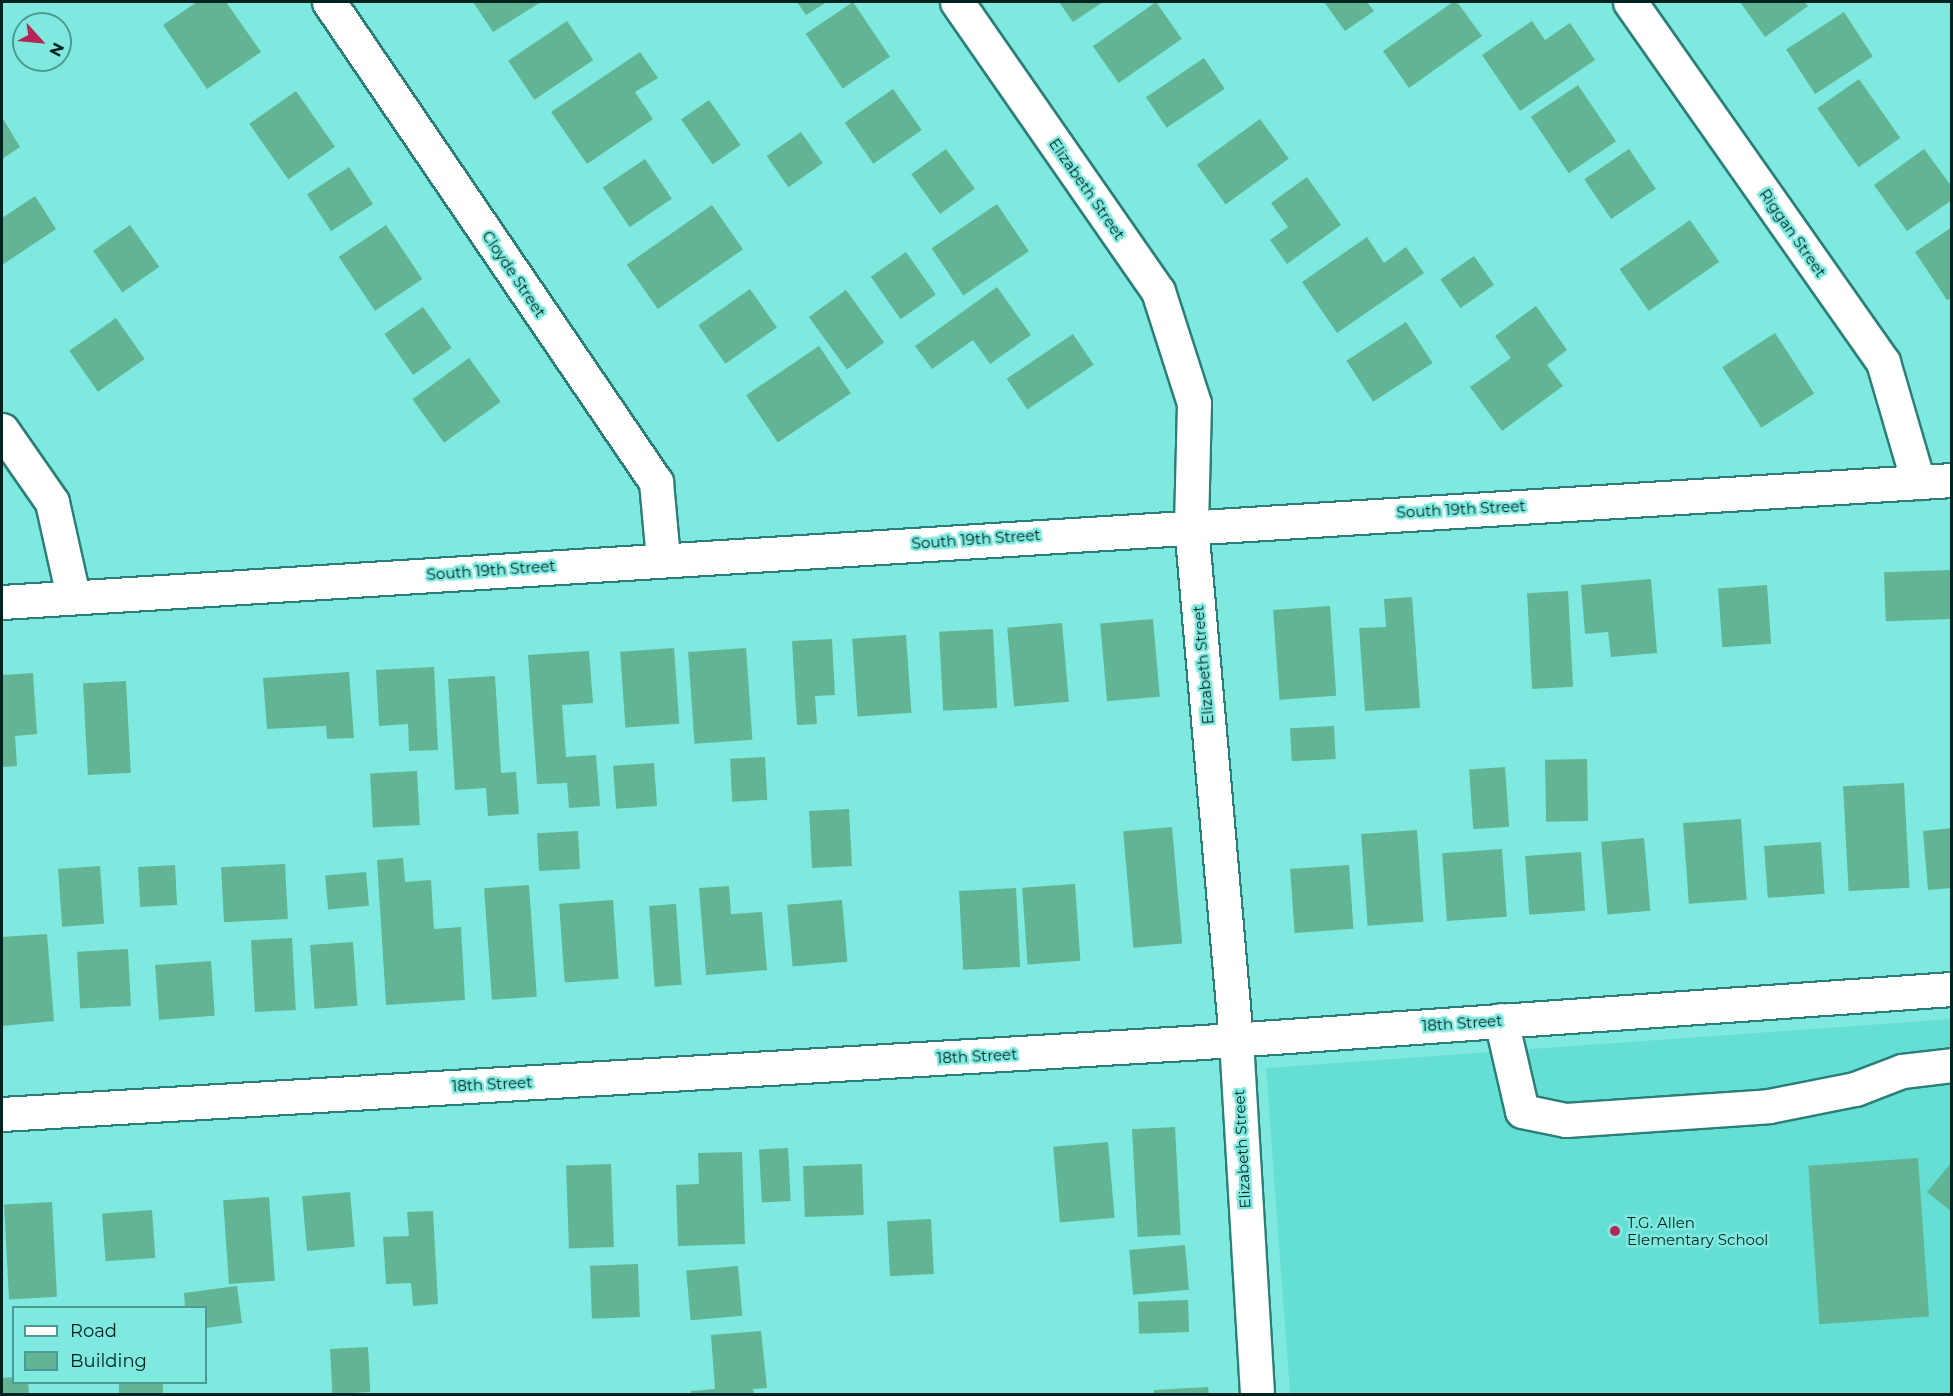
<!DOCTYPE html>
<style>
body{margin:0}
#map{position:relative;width:1953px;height:1396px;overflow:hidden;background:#7fe9df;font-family:Montserrat,sans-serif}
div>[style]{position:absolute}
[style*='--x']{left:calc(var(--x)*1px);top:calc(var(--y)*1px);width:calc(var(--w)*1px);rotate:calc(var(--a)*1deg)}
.built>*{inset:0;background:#65dfd4}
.building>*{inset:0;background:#61b595;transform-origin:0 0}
.roads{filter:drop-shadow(2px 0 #2b7f78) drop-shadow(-2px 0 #2b7f78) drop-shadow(0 2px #2b7f78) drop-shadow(0 -2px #2b7f78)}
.minor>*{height:33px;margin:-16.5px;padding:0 16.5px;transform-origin:16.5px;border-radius:16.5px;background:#fff}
.dots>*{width:16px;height:16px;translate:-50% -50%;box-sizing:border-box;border:3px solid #7fe9df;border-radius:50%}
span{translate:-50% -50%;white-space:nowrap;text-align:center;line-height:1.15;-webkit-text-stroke:5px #7fe9df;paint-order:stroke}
.street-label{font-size:15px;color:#002320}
.poi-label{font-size:15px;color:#002320}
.left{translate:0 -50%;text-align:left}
.frame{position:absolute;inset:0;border:3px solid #002320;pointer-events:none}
.legend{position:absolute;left:12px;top:1306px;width:195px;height:78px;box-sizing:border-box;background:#7fe9df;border:2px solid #4c9a93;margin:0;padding:8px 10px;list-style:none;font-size:18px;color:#002320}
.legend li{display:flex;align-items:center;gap:12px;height:30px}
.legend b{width:30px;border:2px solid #4c9a93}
.north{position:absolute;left:12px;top:12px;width:60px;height:60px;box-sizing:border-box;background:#7fe9df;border:2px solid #4c9a93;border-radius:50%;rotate:117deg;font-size:16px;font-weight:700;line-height:24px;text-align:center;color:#002320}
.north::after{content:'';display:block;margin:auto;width:21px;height:27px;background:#b52555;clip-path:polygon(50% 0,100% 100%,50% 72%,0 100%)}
</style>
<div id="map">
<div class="built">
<div style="clip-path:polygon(1951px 1019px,1951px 1394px,1290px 1394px,1266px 1068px)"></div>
</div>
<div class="building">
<div style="clip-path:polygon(197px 2px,226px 2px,261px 52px,207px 89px,163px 25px)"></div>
<div style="clip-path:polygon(473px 2px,541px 2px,493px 32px)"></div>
<div style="clip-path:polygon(797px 2px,827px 2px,806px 15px)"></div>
<div style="left:853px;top:2px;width:66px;height:57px;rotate:56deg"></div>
<div style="clip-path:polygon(1059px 2px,1103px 2px,1073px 22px)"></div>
<div style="left:1156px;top:2px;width:45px;height:77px;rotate:55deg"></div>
<div style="clip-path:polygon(1324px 2px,1367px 2px,1374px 11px,1345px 31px)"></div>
<div style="clip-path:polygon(1453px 2px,1457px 2px,1482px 36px,1409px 88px,1383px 51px)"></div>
<div style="clip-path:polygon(1740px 2px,1805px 2px,1808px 6px,1765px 37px)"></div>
<div style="left:1844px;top:12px;width:53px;height:69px;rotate:57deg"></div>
<div style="left:567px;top:21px;width:47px;height:71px;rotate:56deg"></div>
<div style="clip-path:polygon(1532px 21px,1545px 40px,1570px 23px,1595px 60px,1520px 111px,1482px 55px)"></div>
<div style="clip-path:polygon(640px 52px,658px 78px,635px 92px,653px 119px,587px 164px,551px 112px)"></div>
<div style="left:1204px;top:58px;width:37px;height:70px;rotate:56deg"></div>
<div style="left:1859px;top:79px;width:72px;height:51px;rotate:55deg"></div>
<div style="left:1578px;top:85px;width:68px;height:57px;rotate:56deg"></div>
<div style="left:893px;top:89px;width:50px;height:59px;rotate:55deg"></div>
<div style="left:296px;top:91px;width:68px;height:57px;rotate:55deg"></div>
<div style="left:709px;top:100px;width:55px;height:34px;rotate:55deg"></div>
<div style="clip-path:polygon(2px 117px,20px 147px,2px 159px)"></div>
<div style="left:1260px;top:119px;width:49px;height:78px;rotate:54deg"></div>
<div style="left:801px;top:132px;width:38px;height:42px;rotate:55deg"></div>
<div style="left:946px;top:149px;width:49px;height:43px;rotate:54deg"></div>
<div style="left:1629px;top:149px;width:48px;height:54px;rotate:56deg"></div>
<div style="clip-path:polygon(1924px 149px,1952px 187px,1952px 200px,1907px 231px,1874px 185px)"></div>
<div style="left:645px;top:159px;width:48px;height:51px;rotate:56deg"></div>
<div style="left:349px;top:167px;width:44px;height:50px;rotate:57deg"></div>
<div style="clip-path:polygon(1307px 177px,1341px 225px,1287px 264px,1270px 240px,1288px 227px,1271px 203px)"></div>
<div style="clip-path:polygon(35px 196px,56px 229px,2px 265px,2px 218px)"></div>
<div style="left:997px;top:204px;width:57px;height:79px;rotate:56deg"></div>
<div style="left:712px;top:205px;width:54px;height:104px;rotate:55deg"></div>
<div style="left:1690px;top:220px;width:51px;height:86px;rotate:55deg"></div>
<div style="left:130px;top:225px;width:51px;height:45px;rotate:55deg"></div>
<div style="left:386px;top:225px;width:65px;height:57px;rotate:56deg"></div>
<div style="clip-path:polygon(1952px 227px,1952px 298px,1947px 300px,1915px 252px)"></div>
<div style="clip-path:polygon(1367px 237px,1384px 263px,1406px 247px,1424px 273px,1337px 333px,1302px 282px)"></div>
<div style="left:906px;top:252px;width:52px;height:43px;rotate:55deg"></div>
<div style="left:1474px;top:256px;width:35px;height:41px;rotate:55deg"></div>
<div style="clip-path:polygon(997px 287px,1031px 335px,990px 364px,973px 340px,932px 369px,915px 346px)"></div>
<div style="left:750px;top:289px;width:47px;height:63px;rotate:55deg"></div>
<div style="left:846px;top:290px;width:65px;height:46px;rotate:54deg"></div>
<div style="clip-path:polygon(1536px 306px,1567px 350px,1547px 365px,1563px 386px,1502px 431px,1470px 387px,1511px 358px,1495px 336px)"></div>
<div style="left:423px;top:307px;width:50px;height:47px;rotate:55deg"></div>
<div style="left:116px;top:318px;width:50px;height:57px;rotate:55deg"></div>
<div style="left:1406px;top:322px;width:49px;height:71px;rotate:57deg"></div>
<div style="left:1775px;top:333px;width:72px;height:63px;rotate:57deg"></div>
<div style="left:1073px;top:334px;width:37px;height:80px;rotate:56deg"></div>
<div style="left:819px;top:346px;width:57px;height:88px;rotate:56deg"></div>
<div style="left:469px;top:358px;width:54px;height:70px;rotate:54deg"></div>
<div style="left:1950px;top:570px;width:49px;height:66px;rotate:88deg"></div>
<div style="clip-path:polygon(1651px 579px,1657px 653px,1611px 657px,1608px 632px,1585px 634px,1581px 585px)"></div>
<div style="left:1767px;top:585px;width:59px;height:49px;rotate:86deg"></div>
<div style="left:1568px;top:591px;width:96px;height:41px;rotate:87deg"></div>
<div style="clip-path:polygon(1412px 597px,1420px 708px,1365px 711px,1359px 628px,1386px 627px,1384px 599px)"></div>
<div style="left:1330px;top:606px;width:90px;height:57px;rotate:86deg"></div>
<div style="left:1153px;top:619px;width:78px;height:53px;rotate:85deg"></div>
<div style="left:1062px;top:623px;width:79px;height:55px;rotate:85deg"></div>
<div style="left:993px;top:629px;width:79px;height:54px;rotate:87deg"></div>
<div style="left:906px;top:635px;width:78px;height:54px;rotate:86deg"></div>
<div style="clip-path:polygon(832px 639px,835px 695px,815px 696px,817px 724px,797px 725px,792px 641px)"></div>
<div style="left:674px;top:648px;width:76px;height:54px;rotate:86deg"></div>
<div style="left:746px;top:648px;width:92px;height:58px;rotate:86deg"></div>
<div style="clip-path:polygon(589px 651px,593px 703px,562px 705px,566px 757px,596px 755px,600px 806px,569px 808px,567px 783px,537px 784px,528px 655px)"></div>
<div style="clip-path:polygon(434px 667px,438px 750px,409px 751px,408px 724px,379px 726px,376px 670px)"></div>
<div style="clip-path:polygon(349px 672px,354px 738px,327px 739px,326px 726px,267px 729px,263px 678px)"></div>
<div style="clip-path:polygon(33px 673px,37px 734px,15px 736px,17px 766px,2px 767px,2px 675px)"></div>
<div style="clip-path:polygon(495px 676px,501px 773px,516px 772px,519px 814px,488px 816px,486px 788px,455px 790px,448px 679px)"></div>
<div style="left:126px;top:681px;width:92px;height:43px;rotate:87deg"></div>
<div style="left:1334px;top:726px;width:33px;height:44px;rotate:87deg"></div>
<div style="left:765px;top:757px;width:43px;height:35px;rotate:87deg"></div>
<div style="left:1587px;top:759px;width:62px;height:42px;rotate:89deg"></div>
<div style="left:654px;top:763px;width:43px;height:41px;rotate:86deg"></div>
<div style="left:1505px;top:767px;width:60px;height:36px;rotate:86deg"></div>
<div style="left:417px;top:771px;width:54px;height:47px;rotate:87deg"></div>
<div style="left:1904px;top:783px;width:105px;height:61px;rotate:87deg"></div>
<div style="left:849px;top:809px;width:57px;height:40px;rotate:87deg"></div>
<div style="left:1741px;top:819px;width:81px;height:58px;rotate:86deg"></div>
<div style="left:1172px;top:827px;width:117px;height:49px;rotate:85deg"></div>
<div style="clip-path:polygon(1952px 828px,1952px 888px,1928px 890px,1923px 831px)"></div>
<div style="left:1417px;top:830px;width:92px;height:56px;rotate:86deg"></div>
<div style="left:578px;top:831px;width:38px;height:41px;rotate:87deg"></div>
<div style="left:1644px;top:838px;width:73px;height:43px;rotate:85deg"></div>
<div style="left:1821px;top:842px;width:52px;height:57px;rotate:86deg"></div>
<div style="left:1502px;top:849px;width:68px;height:60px;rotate:86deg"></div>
<div style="left:1581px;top:852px;width:59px;height:56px;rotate:86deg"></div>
<div style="clip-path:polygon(403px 858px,405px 882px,431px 880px,434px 929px,461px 927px,465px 1000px,386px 1005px,377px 860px)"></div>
<div style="left:285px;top:864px;width:55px;height:64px;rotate:87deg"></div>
<div style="left:175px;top:865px;width:40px;height:37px;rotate:87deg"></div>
<div style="left:1349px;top:865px;width:64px;height:59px;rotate:86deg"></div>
<div style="left:100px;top:866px;width:58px;height:42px;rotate:86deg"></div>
<div style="left:366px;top:872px;width:34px;height:41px;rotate:85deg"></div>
<div style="left:1075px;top:884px;width:77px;height:53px;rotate:86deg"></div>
<div style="left:529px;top:885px;width:112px;height:45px;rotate:86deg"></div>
<div style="clip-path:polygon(729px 886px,731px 914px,762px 912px,767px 970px,706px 975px,699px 888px)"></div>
<div style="left:1016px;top:888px;width:79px;height:57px;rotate:87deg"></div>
<div style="left:613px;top:900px;width:79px;height:54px;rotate:86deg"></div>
<div style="left:842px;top:900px;width:62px;height:55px;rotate:85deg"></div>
<div style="left:676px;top:904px;width:81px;height:27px;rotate:86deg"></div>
<div style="clip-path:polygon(47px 934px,54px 1021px,2px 1026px,2px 937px)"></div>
<div style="left:292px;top:938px;width:72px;height:41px;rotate:87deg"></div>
<div style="left:353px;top:942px;width:64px;height:43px;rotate:86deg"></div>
<div style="left:128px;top:949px;width:57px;height:51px;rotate:87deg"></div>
<div style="left:211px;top:961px;width:55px;height:56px;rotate:86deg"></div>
<div style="left:1175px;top:1127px;width:108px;height:43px;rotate:87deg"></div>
<div style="left:1108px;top:1142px;width:76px;height:55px;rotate:85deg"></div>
<div style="left:788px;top:1148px;width:53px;height:29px;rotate:87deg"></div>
<div style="clip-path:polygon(742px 1152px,745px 1244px,678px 1246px,676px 1185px,699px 1184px,698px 1153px)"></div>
<div style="left:1918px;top:1158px;width:159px;height:110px;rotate:86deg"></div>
<div style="left:611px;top:1164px;width:83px;height:45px;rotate:88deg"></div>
<div style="left:862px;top:1164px;width:51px;height:59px;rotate:88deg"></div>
<div style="clip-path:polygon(1950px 1164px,1952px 1165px,1952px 1212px,1927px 1192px)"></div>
<div style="left:350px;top:1192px;width:55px;height:48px;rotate:85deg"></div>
<div style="left:269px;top:1197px;width:84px;height:46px;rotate:86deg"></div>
<div style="left:52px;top:1202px;width:95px;height:48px;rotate:87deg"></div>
<div style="left:152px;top:1210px;width:48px;height:50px;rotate:86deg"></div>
<div style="clip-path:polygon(433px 1211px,438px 1304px,413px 1306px,411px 1283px,386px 1284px,383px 1237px,409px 1236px,407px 1212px)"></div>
<div style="left:931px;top:1219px;width:55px;height:44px;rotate:87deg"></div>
<div style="left:1185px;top:1245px;width:45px;height:56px;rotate:85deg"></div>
<div style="left:638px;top:1264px;width:53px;height:48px;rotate:88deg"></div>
<div style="left:738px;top:1266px;width:50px;height:52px;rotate:85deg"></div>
<div style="clip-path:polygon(237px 1286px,242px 1323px,206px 1328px,206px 1308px,185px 1308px,184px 1293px)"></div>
<div style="left:1188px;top:1300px;width:32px;height:50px;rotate:88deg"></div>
<div style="clip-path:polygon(761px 1331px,767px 1388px,753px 1389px,754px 1394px,691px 1394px,691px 1391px,715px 1389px,711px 1335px)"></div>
<div style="left:368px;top:1347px;width:45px;height:38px;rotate:87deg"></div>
<div style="clip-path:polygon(14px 1377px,14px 1382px,28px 1382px,29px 1394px,2px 1394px,2px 1378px)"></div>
<div style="left:119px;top:1382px;width:44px;height:12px"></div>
<div style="clip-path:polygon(1208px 1387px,1209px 1394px,1154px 1394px,1154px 1390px)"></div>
</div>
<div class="roads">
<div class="minor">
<div style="--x:329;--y:2;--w:581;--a:55.74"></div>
<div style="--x:656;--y:482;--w:77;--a:84.8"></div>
<div style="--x:957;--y:2;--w:352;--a:55.2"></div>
<div style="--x:1158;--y:291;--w:118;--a:72.2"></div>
<div style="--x:1194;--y:403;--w:122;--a:91.4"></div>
<div style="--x:1191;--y:525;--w:517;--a:85.01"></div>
<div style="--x:1236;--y:1040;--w:355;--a:86.6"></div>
<div style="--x:1630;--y:2;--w:440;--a:54.9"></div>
<div style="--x:1883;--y:362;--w:125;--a:73.7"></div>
<div style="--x:2;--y:430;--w:88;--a:55.2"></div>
<div style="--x:52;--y:502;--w:96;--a:77.4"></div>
<div style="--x:2;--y:602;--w:1954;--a:-3.58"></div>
<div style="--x:1501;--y:1020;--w:93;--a:77"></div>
<div style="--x:1522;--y:1111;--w:45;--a:11.6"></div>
<div style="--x:1566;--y:1120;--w:203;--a:-3.9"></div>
<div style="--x:1769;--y:1106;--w:88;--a:-11.2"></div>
<div style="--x:1855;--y:1089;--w:50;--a:-21"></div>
<div style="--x:1902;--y:1071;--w:50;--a:-6.8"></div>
<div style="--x:2;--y:1114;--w:1203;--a:-3.43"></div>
<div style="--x:1203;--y:1042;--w:751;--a:-4.05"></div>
</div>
</div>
<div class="dots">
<div style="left:1615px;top:1231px;background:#b52555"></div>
</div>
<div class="street-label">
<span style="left:1087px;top:189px;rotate:55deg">Elizabeth Street</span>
<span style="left:1793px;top:233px;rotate:55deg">Riggan Street</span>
<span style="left:514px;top:274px;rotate:56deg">Cloyde Street</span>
<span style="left:1461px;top:509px;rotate:-3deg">South 19th Street</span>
<span style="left:976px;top:539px;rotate:-4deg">South 19th Street</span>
<span style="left:491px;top:570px;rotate:-4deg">South 19th Street</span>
<span style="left:1203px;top:665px;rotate:-95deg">Elizabeth Street</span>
<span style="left:1462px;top:1023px;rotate:-4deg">18th Street</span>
<span style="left:977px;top:1056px;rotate:-3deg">18th Street</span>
<span style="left:492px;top:1084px;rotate:-3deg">18th Street</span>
<span style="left:1242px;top:1149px;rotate:-93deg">Elizabeth Street</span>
</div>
<div class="poi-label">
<span class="left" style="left:1627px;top:1231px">T.G. Allen<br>Elementary School</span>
</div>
<div class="frame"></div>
<ul class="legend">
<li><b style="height:8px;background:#fff"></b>Road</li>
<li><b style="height:16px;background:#61b595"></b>Building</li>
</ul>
<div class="north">N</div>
</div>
